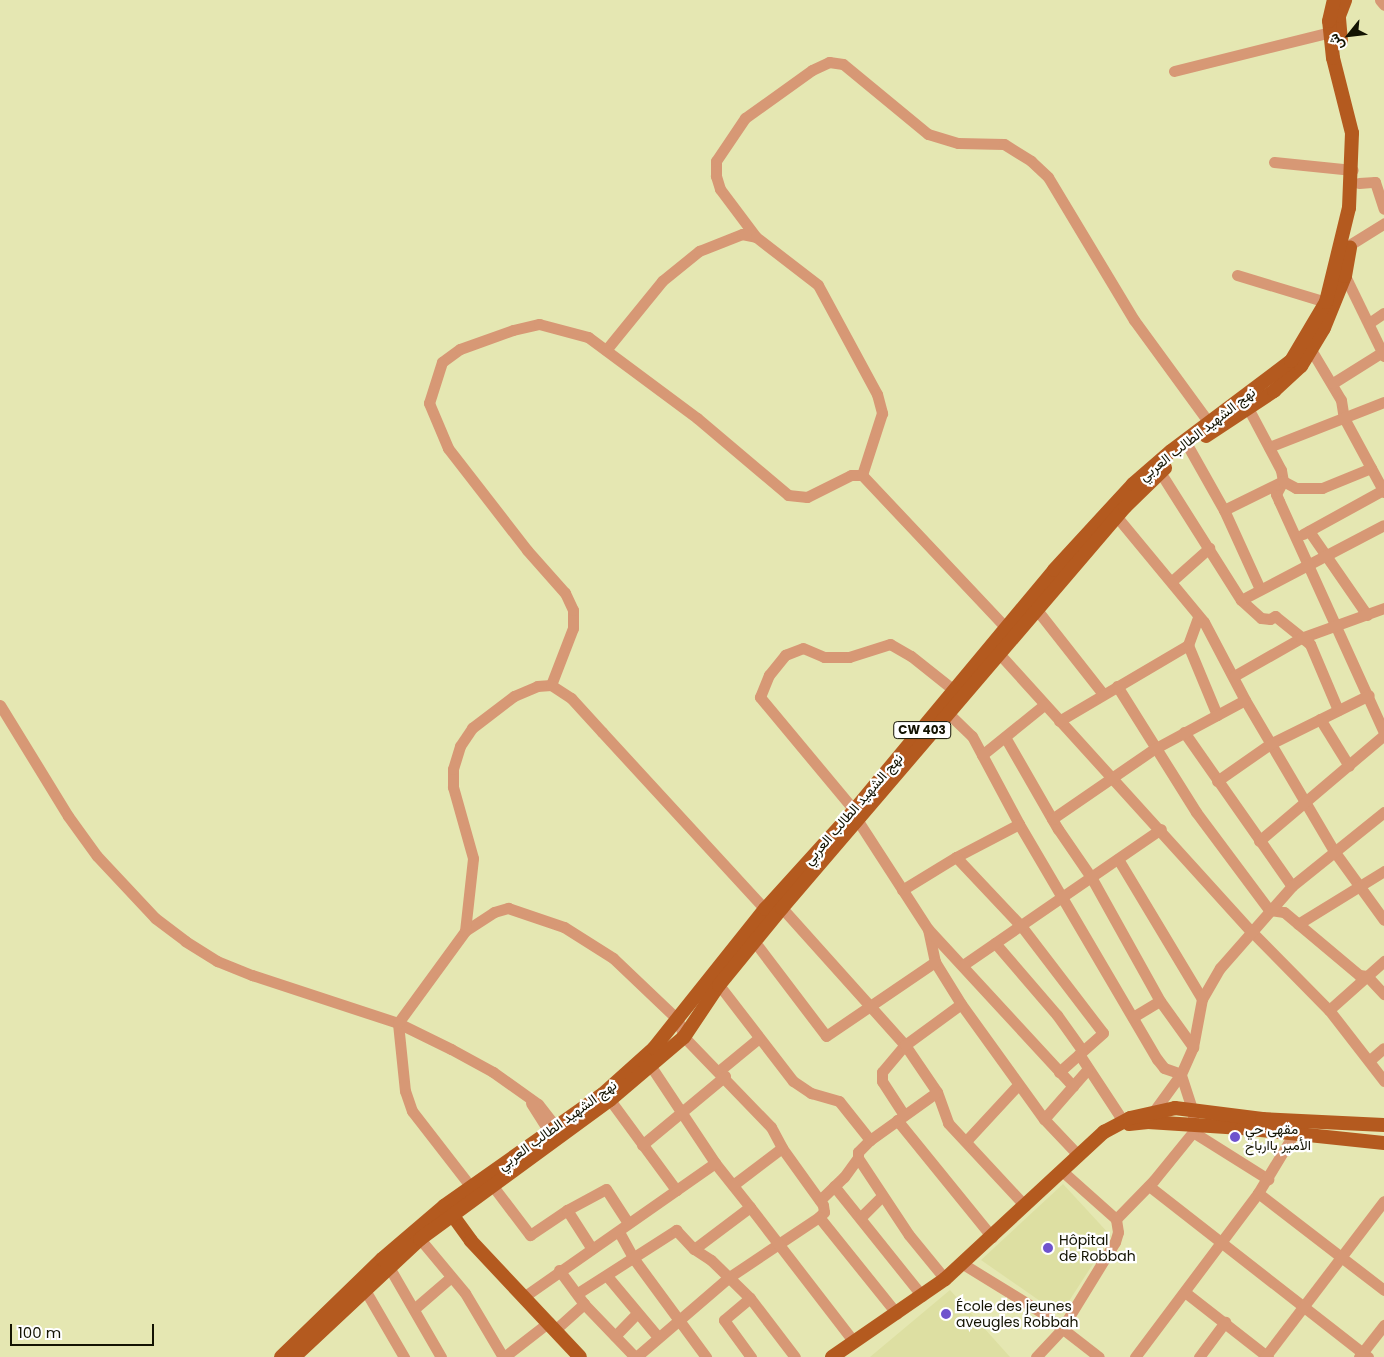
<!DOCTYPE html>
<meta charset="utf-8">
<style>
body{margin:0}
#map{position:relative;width:1384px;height:1357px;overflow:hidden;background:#e5e7b2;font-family:Poppins,Vazirmatn,sans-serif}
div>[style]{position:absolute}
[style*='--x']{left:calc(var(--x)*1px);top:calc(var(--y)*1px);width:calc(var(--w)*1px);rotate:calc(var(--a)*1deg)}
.built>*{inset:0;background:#dddfa2}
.minor>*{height:11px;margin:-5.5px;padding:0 5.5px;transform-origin:5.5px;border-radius:5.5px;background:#d79875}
.major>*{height:14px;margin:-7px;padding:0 7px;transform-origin:7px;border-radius:7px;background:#b45a1f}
.dots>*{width:14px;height:14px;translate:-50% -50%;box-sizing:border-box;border:2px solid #fff;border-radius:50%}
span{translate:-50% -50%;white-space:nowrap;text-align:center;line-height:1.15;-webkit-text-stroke:4.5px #fff;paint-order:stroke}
.shield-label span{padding:1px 4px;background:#fff;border:1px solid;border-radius:4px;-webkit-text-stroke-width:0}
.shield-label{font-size:12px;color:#131302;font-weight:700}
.street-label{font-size:14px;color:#131302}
.poi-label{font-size:14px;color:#131302}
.left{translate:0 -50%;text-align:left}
.north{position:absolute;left:1324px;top:10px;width:50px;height:50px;-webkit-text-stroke:4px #fff;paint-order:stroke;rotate:241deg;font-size:14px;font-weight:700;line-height:20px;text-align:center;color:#131302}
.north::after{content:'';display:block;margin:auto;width:18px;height:22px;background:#131302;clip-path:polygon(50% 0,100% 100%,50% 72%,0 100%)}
.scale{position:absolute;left:10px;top:1324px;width:144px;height:22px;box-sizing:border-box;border:2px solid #131302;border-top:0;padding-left:6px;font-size:15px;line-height:18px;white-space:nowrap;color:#131302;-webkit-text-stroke:4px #fff;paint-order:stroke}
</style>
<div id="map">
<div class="built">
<div style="clip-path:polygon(1063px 1184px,1111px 1236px,1060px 1315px,981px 1260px)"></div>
<div style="clip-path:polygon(950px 1290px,1010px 1357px,870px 1357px)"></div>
</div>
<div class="minor">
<div style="--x:1380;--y:0;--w:6;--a:51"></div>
<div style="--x:1174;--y:71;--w:161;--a:-14"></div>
<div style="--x:1274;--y:162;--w:79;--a:5.8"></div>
<div style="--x:1359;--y:183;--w:16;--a:-4"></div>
<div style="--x:1375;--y:182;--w:28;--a:72"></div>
<div style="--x:756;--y:237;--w:60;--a:-126.9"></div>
<div style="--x:720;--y:189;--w:14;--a:-107"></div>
<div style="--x:716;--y:176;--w:15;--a:-90"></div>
<div style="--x:716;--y:161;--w:52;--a:-56"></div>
<div style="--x:745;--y:118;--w:82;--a:-35.6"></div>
<div style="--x:812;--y:70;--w:19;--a:-25"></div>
<div style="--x:829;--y:62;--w:14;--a:8"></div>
<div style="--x:843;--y:64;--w:110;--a:39.5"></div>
<div style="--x:928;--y:134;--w:31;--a:17"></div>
<div style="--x:958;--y:143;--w:46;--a:1.2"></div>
<div style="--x:1004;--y:144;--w:32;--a:32"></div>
<div style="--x:1031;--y:161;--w:23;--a:43"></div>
<div style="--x:1048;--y:177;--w:167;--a:59"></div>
<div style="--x:1134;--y:320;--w:127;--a:53.9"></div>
<div style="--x:1351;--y:244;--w:39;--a:-32"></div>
<div style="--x:1237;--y:275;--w:93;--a:16.9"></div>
<div style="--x:1345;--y:276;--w:89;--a:64"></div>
<div style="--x:1369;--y:323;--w:18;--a:-34"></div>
<div style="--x:1307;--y:343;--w:66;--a:59.2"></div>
<div style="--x:1341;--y:400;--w:18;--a:81"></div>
<div style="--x:1344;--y:418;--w:84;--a:61.6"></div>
<div style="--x:606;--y:350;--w:89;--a:-50.9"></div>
<div style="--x:662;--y:281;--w:48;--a:-39"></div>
<div style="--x:699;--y:251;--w:46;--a:-21.6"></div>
<div style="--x:742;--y:234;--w:14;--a:12"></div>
<div style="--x:756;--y:237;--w:78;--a:37.7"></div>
<div style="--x:818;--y:285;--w:124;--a:61.6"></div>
<div style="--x:877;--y:394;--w:20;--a:75"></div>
<div style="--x:882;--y:413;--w:65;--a:107.9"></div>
<div style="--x:1333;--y:383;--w:60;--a:-32.1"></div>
<div style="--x:1248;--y:408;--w:70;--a:62"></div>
<div style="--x:1281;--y:470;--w:11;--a:80"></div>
<div style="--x:1283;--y:481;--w:15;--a:118"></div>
<div style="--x:1276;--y:494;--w:8;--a:67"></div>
<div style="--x:1279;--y:501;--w:255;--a:65.6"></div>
<div style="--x:1269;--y:447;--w:123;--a:-21.4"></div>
<div style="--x:1189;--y:448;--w:71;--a:60.6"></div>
<div style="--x:1224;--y:510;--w:87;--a:65.5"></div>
<div style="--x:1160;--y:472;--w:151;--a:57.7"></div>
<div style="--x:1241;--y:600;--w:27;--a:42"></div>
<div style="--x:1261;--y:618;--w:9;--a:6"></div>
<div style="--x:1270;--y:619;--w:6;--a:-31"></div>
<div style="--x:1275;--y:616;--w:45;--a:38.7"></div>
<div style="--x:1310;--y:644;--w:72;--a:67"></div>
<div style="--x:1224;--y:510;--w:66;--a:-26.2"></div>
<div style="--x:1283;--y:481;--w:15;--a:28"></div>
<div style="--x:1296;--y:488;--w:26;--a:0"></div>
<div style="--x:1322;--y:488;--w:53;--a:-22.2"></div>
<div style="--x:1117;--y:517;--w:136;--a:50.4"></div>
<div style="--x:1204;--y:622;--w:88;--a:62.3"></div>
<div style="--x:1245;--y:700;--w:175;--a:59.5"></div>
<div style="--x:1334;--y:851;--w:85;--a:54.1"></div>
<div style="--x:1309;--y:531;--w:102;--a:55.4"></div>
<div style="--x:1303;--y:534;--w:91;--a:-28.8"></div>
<div style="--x:1172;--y:581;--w:50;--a:-41.7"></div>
<div style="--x:1241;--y:600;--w:161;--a:-27.7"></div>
<div style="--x:1037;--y:610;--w:107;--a:51.8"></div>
<div style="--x:1188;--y:645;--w:76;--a:67.5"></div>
<div style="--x:994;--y:648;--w:382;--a:47.8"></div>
<div style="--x:1251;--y:931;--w:111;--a:45.4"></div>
<div style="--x:1329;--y:1010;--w:90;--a:52.2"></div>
<div style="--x:1234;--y:676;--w:77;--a:-29.6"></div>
<div style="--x:1301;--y:638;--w:88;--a:-19.9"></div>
<div style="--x:551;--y:685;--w:61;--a:-68.9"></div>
<div style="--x:573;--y:628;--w:18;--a:-90"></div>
<div style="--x:573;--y:610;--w:19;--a:-115"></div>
<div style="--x:565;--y:593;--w:57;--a:-131.5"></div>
<div style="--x:527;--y:550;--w:129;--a:-127.8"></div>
<div style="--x:448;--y:448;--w:49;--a:-112.9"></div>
<div style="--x:429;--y:403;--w:43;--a:-72.4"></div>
<div style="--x:442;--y:362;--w:22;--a:-36"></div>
<div style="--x:460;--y:349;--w:56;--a:-19.7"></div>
<div style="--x:513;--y:330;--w:27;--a:-13"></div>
<div style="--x:539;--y:324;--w:51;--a:14.9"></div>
<div style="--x:588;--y:337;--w:136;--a:36.6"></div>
<div style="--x:697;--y:418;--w:119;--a:40.2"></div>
<div style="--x:788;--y:495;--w:19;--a:6"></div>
<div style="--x:807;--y:497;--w:49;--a:-26.6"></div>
<div style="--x:851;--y:475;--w:11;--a:0"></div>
<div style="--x:862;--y:475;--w:212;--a:46.7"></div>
<div style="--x:1117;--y:686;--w:149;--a:57.9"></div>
<div style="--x:1196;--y:812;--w:122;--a:53.3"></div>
<div style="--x:1269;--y:910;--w:15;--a:8"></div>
<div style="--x:1284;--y:912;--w:98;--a:40"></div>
<div style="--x:1359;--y:975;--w:8;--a:7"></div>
<div style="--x:1367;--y:976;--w:25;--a:47"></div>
<div style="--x:0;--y:705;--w:130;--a:58.5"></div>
<div style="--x:68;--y:816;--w:49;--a:54.1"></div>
<div style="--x:97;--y:856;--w:85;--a:46.9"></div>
<div style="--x:155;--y:918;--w:38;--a:37"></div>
<div style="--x:185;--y:941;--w:38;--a:32"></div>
<div style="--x:217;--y:961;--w:38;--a:22"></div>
<div style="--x:252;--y:975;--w:154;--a:18.2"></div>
<div style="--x:398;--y:1023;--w:59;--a:26.1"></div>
<div style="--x:451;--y:1049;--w:48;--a:28.7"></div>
<div style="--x:493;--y:1072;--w:55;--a:35.4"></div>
<div style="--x:538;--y:1104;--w:37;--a:52"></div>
<div style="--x:950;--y:715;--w:30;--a:44"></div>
<div style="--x:972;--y:736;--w:100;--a:61.9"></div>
<div style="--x:1019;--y:824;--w:273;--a:59.6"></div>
<div style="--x:1157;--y:1059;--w:11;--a:52"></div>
<div style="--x:1164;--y:1068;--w:18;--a:19"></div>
<div style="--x:1320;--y:719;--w:55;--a:58.3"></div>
<div style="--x:1059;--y:721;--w:150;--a:-30.5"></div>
<div style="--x:1188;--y:645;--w:29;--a:-70"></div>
<div style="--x:1184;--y:732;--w:188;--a:55"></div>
<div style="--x:1005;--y:737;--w:106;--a:60.1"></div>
<div style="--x:1058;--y:829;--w:58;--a:55.5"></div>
<div style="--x:1091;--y:877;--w:142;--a:60.9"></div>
<div style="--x:1160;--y:1001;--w:57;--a:54.3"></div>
<div style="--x:982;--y:755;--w:80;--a:-38.9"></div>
<div style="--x:1217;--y:781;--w:65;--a:-34.9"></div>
<div style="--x:1270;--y:744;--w:110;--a:-26.3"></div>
<div style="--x:854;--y:810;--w:147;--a:-129.8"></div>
<div style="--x:760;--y:697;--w:24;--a:-68"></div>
<div style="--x:769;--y:675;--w:26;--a:-51"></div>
<div style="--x:785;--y:655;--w:19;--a:-21"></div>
<div style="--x:803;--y:648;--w:23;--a:23"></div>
<div style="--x:824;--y:657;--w:25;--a:0"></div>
<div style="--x:849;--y:657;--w:43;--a:-17.6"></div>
<div style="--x:890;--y:644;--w:24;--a:30"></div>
<div style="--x:911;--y:656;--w:56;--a:38.5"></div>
<div style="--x:1052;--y:819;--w:124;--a:-34.5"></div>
<div style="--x:1154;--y:749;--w:103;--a:-28.3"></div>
<div style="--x:858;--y:821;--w:129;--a:57.1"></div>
<div style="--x:928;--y:929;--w:34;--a:78"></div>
<div style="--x:935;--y:962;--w:49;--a:58.2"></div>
<div style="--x:961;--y:1004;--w:142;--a:54.2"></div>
<div style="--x:1044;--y:1119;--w:50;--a:46.6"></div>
<div style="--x:1259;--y:841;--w:164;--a:-40.3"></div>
<div style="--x:956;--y:857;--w:71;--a:-27.6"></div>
<div style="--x:1118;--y:859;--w:163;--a:59"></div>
<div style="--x:902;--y:890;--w:63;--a:-31.4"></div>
<div style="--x:956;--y:857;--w:96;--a:46.7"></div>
<div style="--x:1022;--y:927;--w:133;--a:52.6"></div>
<div style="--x:1103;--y:1033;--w:59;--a:138.4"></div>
<div style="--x:782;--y:908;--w:184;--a:48.1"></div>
<div style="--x:905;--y:1045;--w:57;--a:55.8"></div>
<div style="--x:937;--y:1092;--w:33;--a:70"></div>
<div style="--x:948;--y:1123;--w:113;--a:47.1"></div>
<div style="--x:1298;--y:924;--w:101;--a:-31.6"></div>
<div style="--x:928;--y:929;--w:214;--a:47.3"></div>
<div style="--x:465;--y:931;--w:35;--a:-33"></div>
<div style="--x:494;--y:912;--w:15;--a:-16"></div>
<div style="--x:508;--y:908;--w:59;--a:18.7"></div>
<div style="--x:564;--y:927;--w:58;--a:32.3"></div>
<div style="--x:613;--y:958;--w:90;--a:43.6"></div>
<div style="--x:678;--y:1020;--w:18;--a:71"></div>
<div style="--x:684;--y:1037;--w:125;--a:46"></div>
<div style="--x:771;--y:1127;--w:24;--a:62"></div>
<div style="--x:782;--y:1148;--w:70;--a:54.3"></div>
<div style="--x:823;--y:1205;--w:7;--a:82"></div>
<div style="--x:824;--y:1212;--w:7;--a:135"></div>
<div style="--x:819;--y:1217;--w:110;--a:146.2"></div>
<div style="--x:728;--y:1278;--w:121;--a:139.3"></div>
<div style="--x:754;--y:941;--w:119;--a:52.8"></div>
<div style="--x:826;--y:1036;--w:132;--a:-34.2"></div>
<div style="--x:995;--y:943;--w:95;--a:49.3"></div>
<div style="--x:1057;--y:1015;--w:43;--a:54.5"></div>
<div style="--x:963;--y:965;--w:240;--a:-34.5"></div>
<div style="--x:719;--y:985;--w:121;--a:52.4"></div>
<div style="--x:793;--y:1081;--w:22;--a:34"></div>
<div style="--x:811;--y:1093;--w:29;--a:16"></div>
<div style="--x:839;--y:1101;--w:50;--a:51.5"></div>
<div style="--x:1329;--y:1010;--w:74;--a:-41.7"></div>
<div style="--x:1133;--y:1017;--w:31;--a:-31"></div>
<div style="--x:1079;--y:1054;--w:80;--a:56.7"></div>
<div style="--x:1370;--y:1060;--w:18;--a:-41"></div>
<div style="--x:650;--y:1065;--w:118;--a:56.4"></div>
<div style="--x:715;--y:1163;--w:56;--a:51.5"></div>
<div style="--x:750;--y:1207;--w:70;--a:143.1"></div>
<div style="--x:694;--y:1249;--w:20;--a:33"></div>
<div style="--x:711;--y:1260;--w:54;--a:44.3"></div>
<div style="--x:750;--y:1298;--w:74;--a:52.7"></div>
<div style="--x:720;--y:1070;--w:50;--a:-39.4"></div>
<div style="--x:610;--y:1100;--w:112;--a:53.7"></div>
<div style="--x:531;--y:1103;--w:41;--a:57.8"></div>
<div style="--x:1154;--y:1111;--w:46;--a:-53.9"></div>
<div style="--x:1181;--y:1074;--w:30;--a:-66"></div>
<div style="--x:1193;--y:1047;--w:49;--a:-79.4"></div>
<div style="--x:1202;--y:999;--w:36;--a:-60"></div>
<div style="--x:1220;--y:968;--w:109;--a:-48.7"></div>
<div style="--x:1292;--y:886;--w:118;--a:-38.8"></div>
<div style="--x:904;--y:1115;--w:40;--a:-122.9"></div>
<div style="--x:882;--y:1081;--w:9;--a:-90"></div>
<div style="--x:882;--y:1072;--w:35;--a:-50"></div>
<div style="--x:905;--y:1045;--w:69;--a:-36.2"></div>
<div style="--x:1044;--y:1119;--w:65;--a:-48.7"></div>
<div style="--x:897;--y:1120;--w:151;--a:50.9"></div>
<div style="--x:1193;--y:1132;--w:89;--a:32.1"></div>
<div style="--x:967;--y:1140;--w:75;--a:-47.2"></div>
<div style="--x:642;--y:1145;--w:108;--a:-39.7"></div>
<div style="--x:858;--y:1158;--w:92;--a:56.5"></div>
<div style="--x:909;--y:1235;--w:57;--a:50.7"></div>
<div style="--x:492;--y:1185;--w:63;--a:52.8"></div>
<div style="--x:530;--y:1235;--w:45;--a:-34"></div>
<div style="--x:567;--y:1210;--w:44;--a:-28.3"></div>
<div style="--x:606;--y:1189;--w:40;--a:57.1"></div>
<div style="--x:733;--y:1185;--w:61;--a:-37.1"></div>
<div style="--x:834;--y:1186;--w:141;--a:51.3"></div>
<div style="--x:1149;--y:1186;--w:278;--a:38"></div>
<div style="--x:471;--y:1187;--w:96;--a:-127.8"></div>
<div style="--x:412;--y:1111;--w:21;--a:-109"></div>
<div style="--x:405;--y:1091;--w:68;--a:-95.9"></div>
<div style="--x:398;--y:1023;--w:114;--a:-53.9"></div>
<div style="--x:465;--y:931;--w:73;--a:-83.7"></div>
<div style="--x:473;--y:858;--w:74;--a:-105.7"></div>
<div style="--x:453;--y:787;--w:18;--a:-90"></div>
<div style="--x:453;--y:769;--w:24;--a:-73"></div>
<div style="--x:460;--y:746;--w:22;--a:-56"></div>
<div style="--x:472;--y:728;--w:53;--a:-37.3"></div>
<div style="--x:514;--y:696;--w:25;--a:-23"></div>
<div style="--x:537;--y:686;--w:14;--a:-4"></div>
<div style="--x:551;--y:685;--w:24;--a:33"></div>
<div style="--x:571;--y:698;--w:46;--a:47.6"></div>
<div style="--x:602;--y:732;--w:241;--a:47.4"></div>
<div style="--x:1258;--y:1193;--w:159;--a:37.6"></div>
<div style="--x:820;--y:1200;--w:33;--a:-44"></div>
<div style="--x:844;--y:1177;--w:24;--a:-54"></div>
<div style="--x:858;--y:1158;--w:6;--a:-90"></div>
<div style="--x:858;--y:1152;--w:17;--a:-45"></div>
<div style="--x:870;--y:1140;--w:82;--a:-35.6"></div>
<div style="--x:750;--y:1207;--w:170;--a:52.4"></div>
<div style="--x:567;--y:1210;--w:46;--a:57.3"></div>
<div style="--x:819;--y:1217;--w:124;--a:51.2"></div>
<div style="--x:861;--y:1217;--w:30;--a:-45"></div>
<div style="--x:1116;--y:1219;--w:54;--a:-45.7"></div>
<div style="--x:1154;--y:1180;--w:62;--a:-50.9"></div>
<div style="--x:1193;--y:1132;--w:20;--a:-90"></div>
<div style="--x:1193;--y:1112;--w:40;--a:-108"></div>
<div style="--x:619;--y:1232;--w:31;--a:61"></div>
<div style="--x:634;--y:1259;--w:122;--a:53.7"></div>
<div style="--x:420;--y:1239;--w:70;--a:50.2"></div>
<div style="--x:465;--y:1293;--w:74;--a:59.3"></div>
<div style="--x:963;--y:1264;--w:92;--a:31.6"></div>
<div style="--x:1041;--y:1312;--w:73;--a:37.8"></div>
<div style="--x:389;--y:1267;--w:104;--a:60"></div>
<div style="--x:559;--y:1270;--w:42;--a:53.7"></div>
<div style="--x:584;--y:1304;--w:74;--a:46.1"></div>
<div style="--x:607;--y:1276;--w:80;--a:50.1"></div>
<div style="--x:365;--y:1290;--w:78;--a:59.8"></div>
<div style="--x:578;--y:1293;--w:117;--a:-32.7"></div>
<div style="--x:676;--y:1230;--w:26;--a:47"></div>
<div style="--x:1186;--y:1293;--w:104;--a:38"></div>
<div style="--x:525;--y:1296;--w:232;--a:-35"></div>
<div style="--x:750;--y:1298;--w:34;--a:140"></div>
<div style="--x:724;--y:1320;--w:46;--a:53.9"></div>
<div style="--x:414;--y:1309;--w:48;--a:-40.7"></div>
<div style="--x:556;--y:1329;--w:38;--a:-42"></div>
<div style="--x:615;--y:1336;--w:32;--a:-46"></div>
<div style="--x:504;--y:1357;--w:57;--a:-37.9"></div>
<div style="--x:1036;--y:1357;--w:37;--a:-47"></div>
<div style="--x:1061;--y:1330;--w:103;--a:-58.5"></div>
<div style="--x:1115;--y:1242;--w:10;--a:-73"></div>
<div style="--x:1118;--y:1232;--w:13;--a:-99"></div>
<div style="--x:1116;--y:1219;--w:72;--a:-138.4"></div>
<div style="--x:1135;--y:1357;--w:205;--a:-53.1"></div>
<div style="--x:1258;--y:1193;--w:71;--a:-58.8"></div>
<div style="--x:1199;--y:1357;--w:44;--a:-53.4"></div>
<div style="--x:1265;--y:1357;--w:196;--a:-52.7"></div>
<div style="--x:1359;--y:1357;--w:41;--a:-52"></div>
</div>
<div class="major">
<div style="--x:1341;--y:41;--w:25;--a:-95"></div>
<div style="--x:1339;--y:16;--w:17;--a:-69"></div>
<div style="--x:1206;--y:436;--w:82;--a:-33.5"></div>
<div style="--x:1274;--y:391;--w:37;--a:-43"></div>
<div style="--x:1301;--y:366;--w:44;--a:-58.8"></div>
<div style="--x:1324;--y:328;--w:56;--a:-68"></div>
<div style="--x:1345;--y:276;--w:29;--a:-80"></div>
<div style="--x:1129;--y:1124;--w:19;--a:-6"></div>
<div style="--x:1148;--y:1122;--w:94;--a:3.7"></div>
<div style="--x:1242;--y:1128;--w:143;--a:6"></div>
<div style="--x:448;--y:1209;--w:39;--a:54"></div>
<div style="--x:471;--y:1241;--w:159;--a:46.8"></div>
<div style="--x:281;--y:1357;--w:141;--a:-44.1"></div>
<div style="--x:382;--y:1259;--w:82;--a:-40.5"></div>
<div style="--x:444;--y:1206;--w:194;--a:-35.2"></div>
<div style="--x:603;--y:1094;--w:69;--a:-42"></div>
<div style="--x:654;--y:1048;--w:178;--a:-51.4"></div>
<div style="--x:765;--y:909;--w:128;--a:-47.8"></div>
<div style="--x:851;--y:814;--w:317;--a:-50.2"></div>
<div style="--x:1054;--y:570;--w:117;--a:-47.4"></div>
<div style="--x:1133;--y:484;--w:50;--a:-41"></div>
<div style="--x:1171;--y:451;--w:150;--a:-36.9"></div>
<div style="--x:1291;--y:361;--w:69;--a:-59.3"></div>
<div style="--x:1326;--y:302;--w:97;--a:-76.3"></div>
<div style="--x:1349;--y:208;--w:75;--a:-87.7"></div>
<div style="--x:1352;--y:133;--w:77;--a:-104.2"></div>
<div style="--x:1333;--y:58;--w:37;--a:-96"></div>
<div style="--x:1329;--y:21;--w:22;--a:-77"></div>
<div style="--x:294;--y:1357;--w:173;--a:-43.1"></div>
<div style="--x:420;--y:1239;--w:235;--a:-36.2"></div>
<div style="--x:610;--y:1100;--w:97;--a:-40.4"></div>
<div style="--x:684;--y:1037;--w:63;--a:-56.1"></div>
<div style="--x:719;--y:985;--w:99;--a:-50.7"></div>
<div style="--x:782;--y:908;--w:528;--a:-49.46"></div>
<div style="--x:1125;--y:507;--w:56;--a:-44.3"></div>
<div style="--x:832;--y:1357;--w:137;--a:-34.6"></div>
<div style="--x:945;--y:1279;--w:217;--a:-42.8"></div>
<div style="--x:1104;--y:1132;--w:30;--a:-28"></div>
<div style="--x:1130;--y:1118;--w:46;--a:-12.5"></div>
<div style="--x:1175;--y:1108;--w:88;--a:7.2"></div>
<div style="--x:1262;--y:1119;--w:122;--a:2.8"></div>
</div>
<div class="dots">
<div style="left:1235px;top:1137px;background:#6f53cd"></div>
<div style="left:1048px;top:1248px;background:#6f53cd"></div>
<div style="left:946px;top:1314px;background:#6f53cd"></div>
</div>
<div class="shield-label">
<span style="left:922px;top:730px">CW 403</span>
</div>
<div class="street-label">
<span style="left:1197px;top:434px;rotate:-38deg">نهج الشهيد الطالب العربي</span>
<span style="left:853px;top:809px;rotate:-49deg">نهج الشهيد الطالب العربي</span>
<span style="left:557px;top:1125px;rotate:-36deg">نهج الشهيد الطالب العربي</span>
</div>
<div class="poi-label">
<span class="left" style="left:1245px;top:1137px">مقهى حي<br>الأمير باارباح</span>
<span class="left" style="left:1059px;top:1248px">Hôpital<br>de Robbah</span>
<span class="left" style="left:956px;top:1314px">École des jeunes<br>aveugles Robbah</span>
</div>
<div class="north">ش</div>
<div class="scale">100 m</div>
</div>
